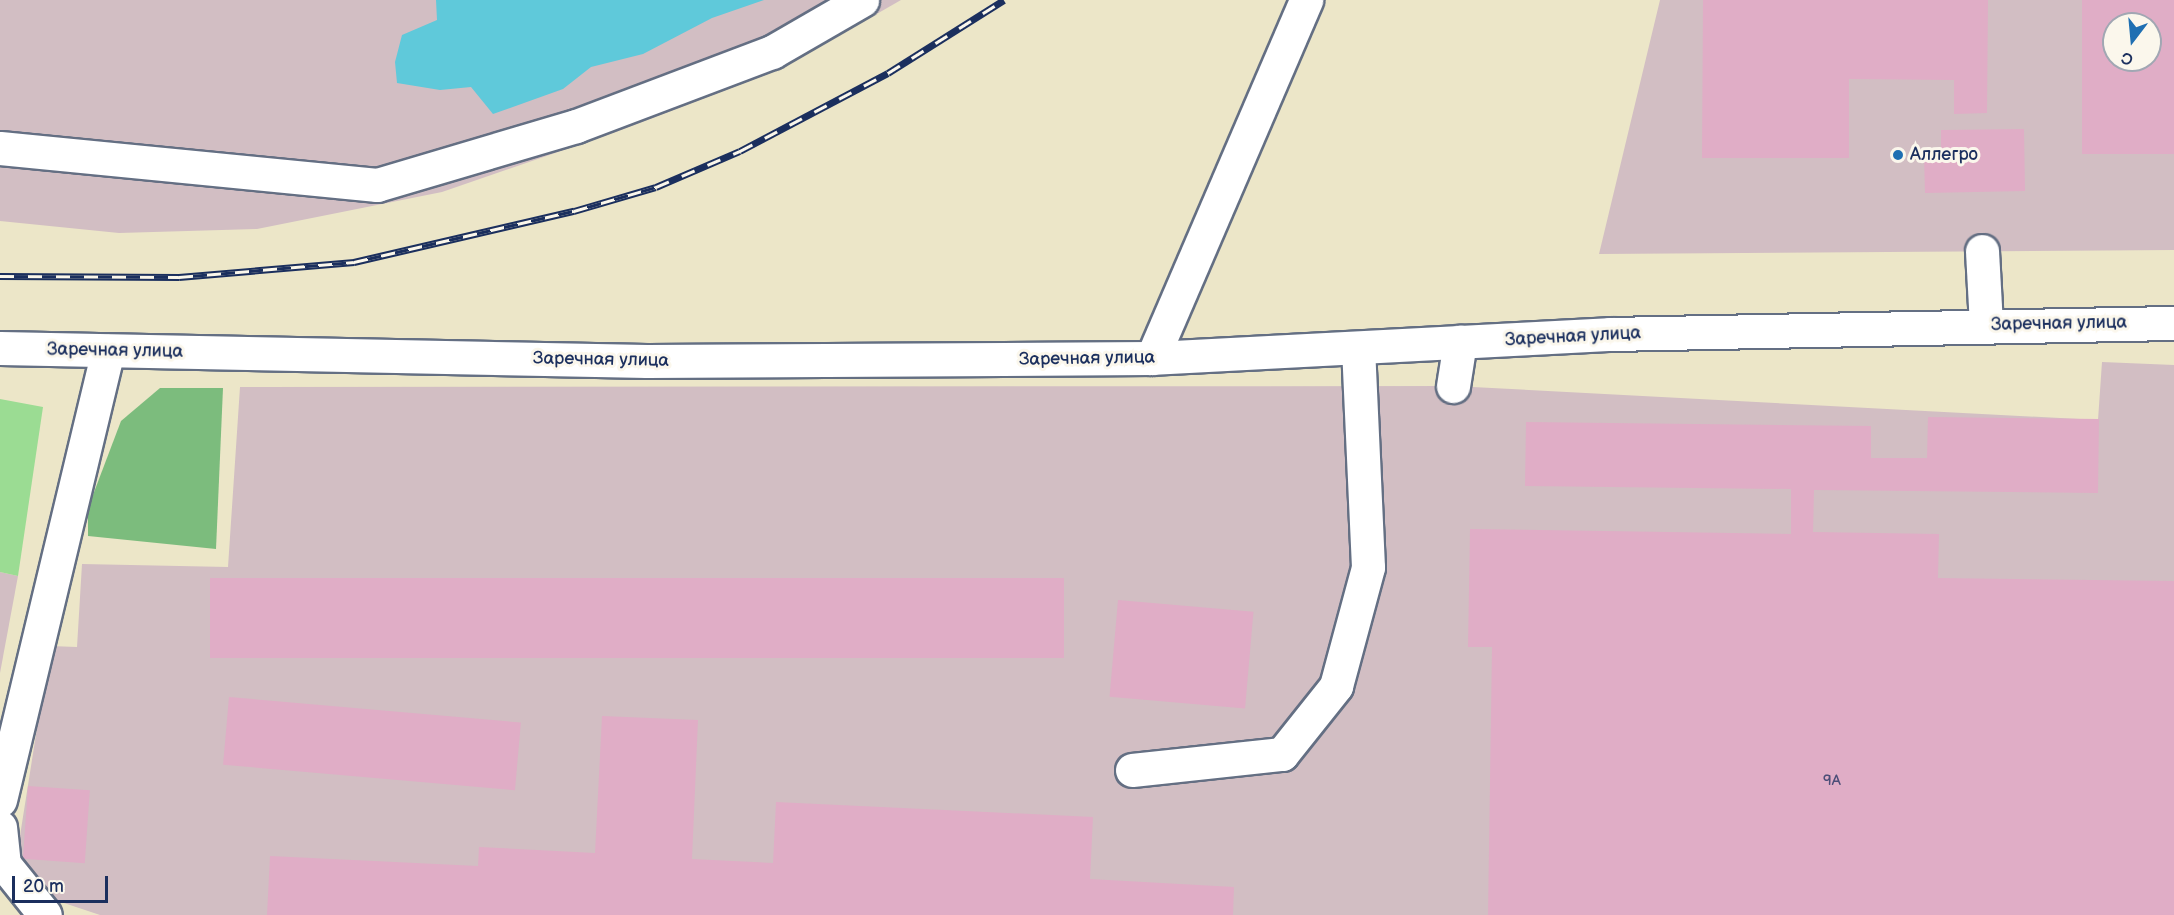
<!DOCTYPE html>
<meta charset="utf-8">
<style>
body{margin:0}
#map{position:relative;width:2174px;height:915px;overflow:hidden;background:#ece6c8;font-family:"Balsamiq Sans",sans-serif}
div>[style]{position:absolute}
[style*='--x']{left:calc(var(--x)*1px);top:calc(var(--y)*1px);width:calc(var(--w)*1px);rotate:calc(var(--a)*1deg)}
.industrial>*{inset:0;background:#d2bec3}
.green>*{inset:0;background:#9bdc93}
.forest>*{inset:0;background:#7cbc7d}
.water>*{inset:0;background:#5fc9da}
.building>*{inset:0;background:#e0adc6;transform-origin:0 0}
.roads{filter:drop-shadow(2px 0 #646f83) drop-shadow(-2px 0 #646f83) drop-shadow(0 2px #646f83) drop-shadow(0 -2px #646f83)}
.minor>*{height:33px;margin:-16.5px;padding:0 16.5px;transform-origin:16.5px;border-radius:16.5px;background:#fff}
.rail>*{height:7px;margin-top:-3.5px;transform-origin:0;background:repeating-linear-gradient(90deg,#fbf7ec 0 14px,#1b2f5e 0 28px);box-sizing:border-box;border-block:2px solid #1b2f5e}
.dots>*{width:16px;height:16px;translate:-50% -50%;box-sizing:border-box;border:3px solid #fbf7ec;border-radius:50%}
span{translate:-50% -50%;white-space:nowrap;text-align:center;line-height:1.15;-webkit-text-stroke:6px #fbf7ec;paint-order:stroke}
.number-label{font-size:15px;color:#4c4e78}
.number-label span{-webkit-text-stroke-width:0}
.poi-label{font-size:18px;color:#1b2f5e}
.left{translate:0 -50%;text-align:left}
.street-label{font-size:18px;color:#1b2f5e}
.north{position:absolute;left:2102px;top:12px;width:60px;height:60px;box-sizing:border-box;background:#fbf7ec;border:2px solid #a1a7b3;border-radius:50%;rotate:196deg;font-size:16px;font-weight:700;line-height:24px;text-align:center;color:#1b2f5e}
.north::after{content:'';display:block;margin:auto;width:21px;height:27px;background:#1f6fb2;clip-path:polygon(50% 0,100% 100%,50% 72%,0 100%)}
.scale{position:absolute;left:12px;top:876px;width:96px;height:27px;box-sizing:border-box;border:3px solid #1b2f5e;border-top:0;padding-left:8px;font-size:18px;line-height:21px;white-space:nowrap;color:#1b2f5e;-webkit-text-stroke:4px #fbf7ec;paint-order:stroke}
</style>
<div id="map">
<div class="industrial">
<div style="clip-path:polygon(0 0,901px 0,781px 69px,613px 133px,442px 192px,257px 229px,119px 233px,0 221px)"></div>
<div style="clip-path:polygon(evenodd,1660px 0,2174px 0,2174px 250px,1599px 254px,1660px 0,2114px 24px,2150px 24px,2150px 60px,2114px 60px,2114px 24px)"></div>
<div style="clip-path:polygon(2102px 362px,2174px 365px,2174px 915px,100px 915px,52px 899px,16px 861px,50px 646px,77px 647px,82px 564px,228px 567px,240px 387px,1453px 386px,2098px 420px)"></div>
<div style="clip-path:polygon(0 572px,18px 576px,0 673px)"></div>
</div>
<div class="green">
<div style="clip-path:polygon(0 399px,43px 407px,18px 576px,0 572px)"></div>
</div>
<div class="forest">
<div style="clip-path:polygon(160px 388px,223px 388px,216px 549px,88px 536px,88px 508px,121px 421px)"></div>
</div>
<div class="water">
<div style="clip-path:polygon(436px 0,764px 0,712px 18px,643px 54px,591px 67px,563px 89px,493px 114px,471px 87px,440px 90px,397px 83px,395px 62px,402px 35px,437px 20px)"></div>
</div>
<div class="building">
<div style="clip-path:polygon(1703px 0,1988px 0,1987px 113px,1954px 114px,1954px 80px,1849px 79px,1849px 158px,1702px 158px)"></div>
<div style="clip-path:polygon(evenodd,2082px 0,2174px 0,2174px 154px,2082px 154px,2082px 0,2114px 24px,2150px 24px,2150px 60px,2114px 60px,2114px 24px)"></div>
<div style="clip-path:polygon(2024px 129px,2025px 191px,1925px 193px,1924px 156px,1941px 156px,1941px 130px)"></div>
<div style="clip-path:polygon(1928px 417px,2099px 419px,2098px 493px,1814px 490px,1813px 532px,1939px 534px,1938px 578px,2174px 581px,2174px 915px,1488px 915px,1492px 647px,1468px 647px,1470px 529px,1791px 534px,1791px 489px,1525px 486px,1526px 422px,1871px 426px,1871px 458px,1927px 458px)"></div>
<div style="left:210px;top:578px;width:854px;height:80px"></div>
<div style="left:1118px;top:600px;width:136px;height:97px;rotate:5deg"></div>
<div style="left:229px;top:697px;width:293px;height:68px;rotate:5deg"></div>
<div style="clip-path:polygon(602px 716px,698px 720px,692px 859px,773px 863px,776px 802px,1093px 817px,1090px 879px,1234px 887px,1233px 915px,267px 915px,270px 856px,478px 866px,479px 847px,595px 853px)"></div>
<div style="left:28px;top:786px;width:62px;height:73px;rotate:4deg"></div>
</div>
<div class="roads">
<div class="minor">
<div style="--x:0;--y:148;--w:379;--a:5.6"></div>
<div style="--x:377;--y:185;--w:208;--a:-16.5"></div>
<div style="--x:576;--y:126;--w:210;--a:-20.7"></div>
<div style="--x:772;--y:52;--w:104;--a:-30"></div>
<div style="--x:1982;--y:251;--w:74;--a:86.9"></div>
<div style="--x:0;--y:348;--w:647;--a:1.15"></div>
<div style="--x:647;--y:361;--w:505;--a:-0.34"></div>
<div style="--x:1152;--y:358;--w:459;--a:-3"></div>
<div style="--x:1610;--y:334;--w:564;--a:-1.12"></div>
<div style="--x:1152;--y:358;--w:390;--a:-66.7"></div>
<div style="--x:1453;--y:386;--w:45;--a:-81"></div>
<div style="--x:1132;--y:770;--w:151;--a:-6.1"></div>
<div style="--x:1282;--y:754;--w:87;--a:-51.5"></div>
<div style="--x:1336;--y:686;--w:123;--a:-74.9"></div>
<div style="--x:1368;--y:567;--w:219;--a:-92.6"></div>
<div style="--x:0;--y:800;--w:462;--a:-76.5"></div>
<div style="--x:0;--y:827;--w:37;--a:84"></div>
<div style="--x:4;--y:864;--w:65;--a:51.2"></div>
</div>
</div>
<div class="rail">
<div style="--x:0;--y:276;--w:179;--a:0.3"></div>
<div style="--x:179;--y:277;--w:176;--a:-4.9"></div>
<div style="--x:354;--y:262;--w:226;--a:-13.1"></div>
<div style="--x:574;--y:211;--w:85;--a:-16.3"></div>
<div style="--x:656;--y:187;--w:91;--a:-23.2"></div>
<div style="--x:740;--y:151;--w:167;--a:-27.8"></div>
<div style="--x:888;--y:73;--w:137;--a:-32.2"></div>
</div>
<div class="dots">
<div style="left:1898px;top:155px;background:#1f6fb2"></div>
</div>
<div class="number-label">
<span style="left:1832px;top:781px">9А</span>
</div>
<div class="poi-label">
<span class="left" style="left:1910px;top:155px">Аллегро</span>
</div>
<div class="street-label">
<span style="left:2059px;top:324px;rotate:-1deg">Заречная улица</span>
<span style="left:1573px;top:337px;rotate:-3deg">Заречная улица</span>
<span style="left:115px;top:351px;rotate:1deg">Заречная улица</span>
<span style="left:1087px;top:359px;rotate:-1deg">Заречная улица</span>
<span style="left:601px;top:360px;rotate:1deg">Заречная улица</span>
</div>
<div class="north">С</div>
<div class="scale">20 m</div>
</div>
